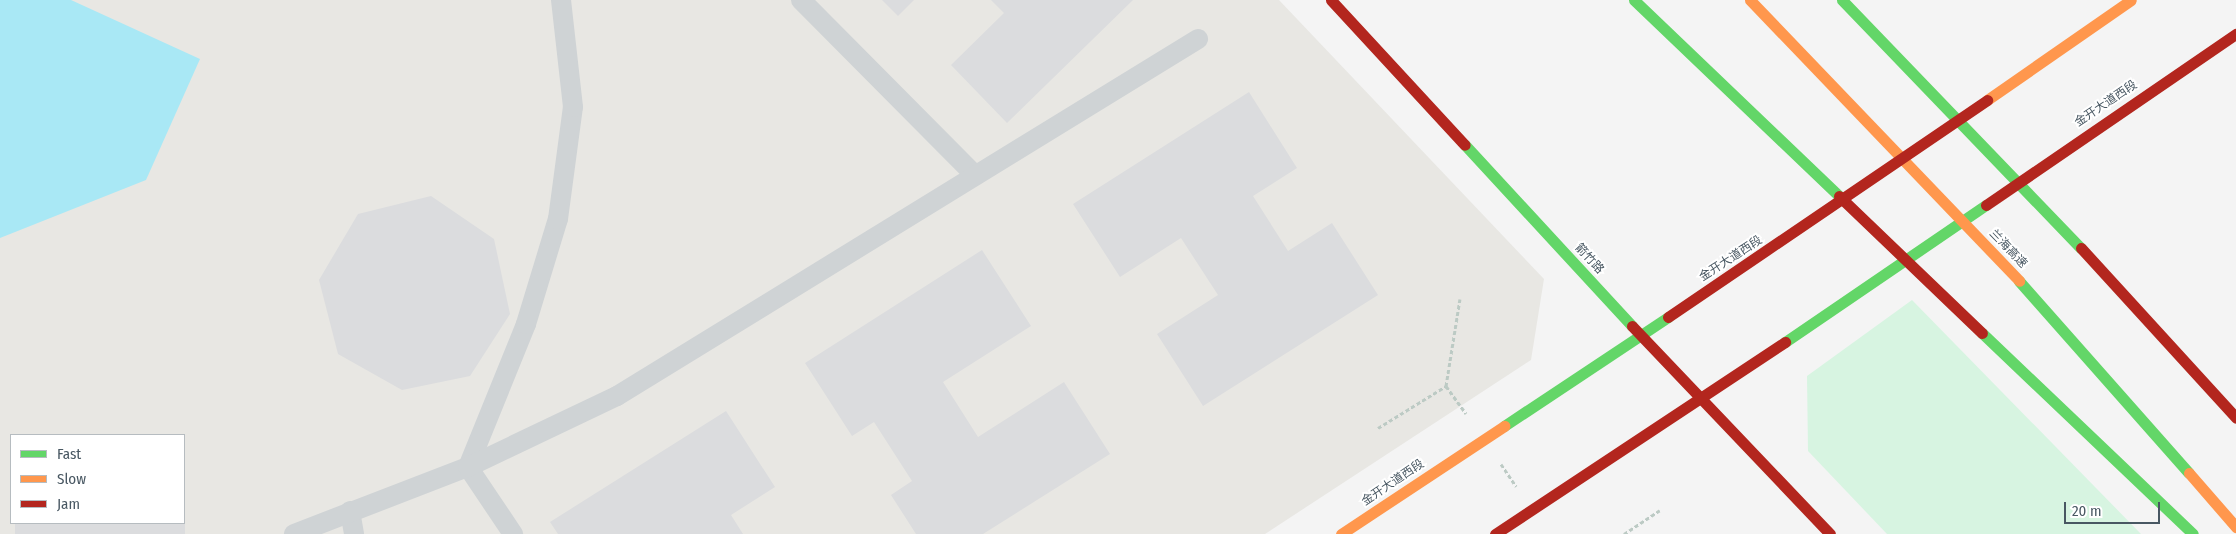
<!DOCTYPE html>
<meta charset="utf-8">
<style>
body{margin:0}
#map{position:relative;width:2236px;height:534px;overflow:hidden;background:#f4f4f4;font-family:"Fira Sans Condensed","Noto Sans SC",sans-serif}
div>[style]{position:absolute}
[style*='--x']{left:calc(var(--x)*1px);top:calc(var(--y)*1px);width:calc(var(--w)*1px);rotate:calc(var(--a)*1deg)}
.commercial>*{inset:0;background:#e8e7e3}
.green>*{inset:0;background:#d7f4e1}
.water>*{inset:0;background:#a9e8f5}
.building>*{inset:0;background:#dbdcde;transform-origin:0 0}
.path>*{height:3px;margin-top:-1.5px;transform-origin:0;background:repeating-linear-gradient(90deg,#bccac4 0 4px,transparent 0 6.5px)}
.lane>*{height:20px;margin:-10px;padding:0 10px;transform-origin:10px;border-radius:10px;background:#cfd3d5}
.fast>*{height:11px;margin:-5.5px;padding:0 5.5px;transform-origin:5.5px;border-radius:5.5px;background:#63d668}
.slow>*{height:11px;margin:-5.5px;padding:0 5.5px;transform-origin:5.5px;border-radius:5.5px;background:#ff974d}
.jam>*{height:11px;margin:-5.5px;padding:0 5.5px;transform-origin:5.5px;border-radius:5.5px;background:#b3261e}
span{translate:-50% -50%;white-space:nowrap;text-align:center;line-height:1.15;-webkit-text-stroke:4px #fff;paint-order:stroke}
.street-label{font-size:12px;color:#485762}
.legend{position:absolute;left:10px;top:434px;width:175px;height:90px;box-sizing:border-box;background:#fff;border:1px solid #b6bcc0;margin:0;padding:6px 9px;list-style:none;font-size:15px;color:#485762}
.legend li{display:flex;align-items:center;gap:10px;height:25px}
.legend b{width:25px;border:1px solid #b6bcc0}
.scale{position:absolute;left:2064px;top:502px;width:96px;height:22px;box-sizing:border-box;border:2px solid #485762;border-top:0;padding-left:6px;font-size:15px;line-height:18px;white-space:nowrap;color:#485762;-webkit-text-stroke:4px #fff;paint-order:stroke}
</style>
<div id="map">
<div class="commercial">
<div style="clip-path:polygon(evenodd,0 0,1279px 0,1544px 279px,1531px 360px,1265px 534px,0 534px,0 0,11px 435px,184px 435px,184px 523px,11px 523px,11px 435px)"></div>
</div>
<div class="green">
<div style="clip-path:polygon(1912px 300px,2141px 534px,1887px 534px,1808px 451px,1807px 376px)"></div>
</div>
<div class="water">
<div style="clip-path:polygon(0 0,71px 0,200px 59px,146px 180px,0 238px)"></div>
</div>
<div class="building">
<div style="clip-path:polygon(882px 0,914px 0,898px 16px)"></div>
<div style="clip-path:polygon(991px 0,1133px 0,1007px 123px,951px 65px,1004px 13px)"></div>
<div style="clip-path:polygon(1249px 92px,1297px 168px,1253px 196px,1288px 251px,1332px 223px,1378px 295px,1203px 406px,1157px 334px,1218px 295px,1181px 238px,1120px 277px,1073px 204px)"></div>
<div style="clip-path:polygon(431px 196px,494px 239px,510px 314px,470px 376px,402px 390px,338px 354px,319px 280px,358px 214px)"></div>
<div style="clip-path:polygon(982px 250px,1031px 326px,943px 382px,978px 437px,1064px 382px,1110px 454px,983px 534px,916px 534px,891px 495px,912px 481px,874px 422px,852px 436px,805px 363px)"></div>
<div style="clip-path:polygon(726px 411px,775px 487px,731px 515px,743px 534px,558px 534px,550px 522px)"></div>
<div style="left:15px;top:523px;width:170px;height:11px"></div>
</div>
<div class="path">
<div style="--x:1446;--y:386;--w:34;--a:54"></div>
<div style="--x:1378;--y:428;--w:80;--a:-31.7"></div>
<div style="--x:1446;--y:386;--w:88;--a:-80.9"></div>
<div style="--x:1501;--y:464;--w:27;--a:56"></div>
<div style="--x:1624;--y:534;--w:43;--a:-33.7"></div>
</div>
<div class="lane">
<div style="--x:801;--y:0;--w:247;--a:45.2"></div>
<div style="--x:468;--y:467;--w:154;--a:-67.9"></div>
<div style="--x:526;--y:324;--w:110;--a:-73.1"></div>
<div style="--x:558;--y:219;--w:113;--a:-82.4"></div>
<div style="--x:573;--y:107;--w:108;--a:-96.4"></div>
<div style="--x:468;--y:467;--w:81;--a:56.1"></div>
<div style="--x:350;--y:511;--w:23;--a:80"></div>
<div style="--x:294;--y:534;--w:186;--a:-21.1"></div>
<div style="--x:468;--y:467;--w:165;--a:-25.5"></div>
<div style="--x:617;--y:396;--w:682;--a:-31.57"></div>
</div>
<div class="fast">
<div style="--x:1634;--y:0;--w:284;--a:43.7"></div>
<div style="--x:1842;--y:0;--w:344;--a:46.1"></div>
<div style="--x:1465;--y:145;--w:246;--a:47.3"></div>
<div style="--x:2019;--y:281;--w:256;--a:48.5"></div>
<div style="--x:1982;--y:333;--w:291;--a:43.6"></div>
<div style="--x:1785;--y:342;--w:243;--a:-34.3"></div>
<div style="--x:1504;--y:426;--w:197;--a:-33.6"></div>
</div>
<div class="slow">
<div style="--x:1750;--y:0;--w:389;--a:46.2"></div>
<div style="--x:1987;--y:100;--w:175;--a:-34.8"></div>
<div style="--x:2189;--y:473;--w:72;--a:49"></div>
<div style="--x:1341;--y:534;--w:196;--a:-33.5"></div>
</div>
<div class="jam">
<div style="--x:1331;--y:0;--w:197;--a:47.3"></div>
<div style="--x:1839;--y:196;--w:198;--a:43.8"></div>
<div style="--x:1986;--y:205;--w:303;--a:-34.4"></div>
<div style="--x:2081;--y:248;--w:230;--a:47.6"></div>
<div style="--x:1668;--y:317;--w:386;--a:-34.2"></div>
<div style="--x:1632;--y:326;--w:287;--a:46.4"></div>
<div style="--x:1495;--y:534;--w:348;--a:-33.5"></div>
</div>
<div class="street-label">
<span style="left:2106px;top:104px;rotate:-34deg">金开大道西段</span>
<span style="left:2008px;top:249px;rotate:46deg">兰海高速</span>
<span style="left:1589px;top:259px;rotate:47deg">箭竹路</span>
<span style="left:1731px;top:259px;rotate:-33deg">金开大道西段</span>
<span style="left:1393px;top:483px;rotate:-34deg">金开大道西段</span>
</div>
<ul class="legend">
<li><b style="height:6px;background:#63d668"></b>Fast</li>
<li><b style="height:6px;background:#ff974d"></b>Slow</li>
<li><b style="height:6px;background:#b3261e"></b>Jam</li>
</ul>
<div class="scale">20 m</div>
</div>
